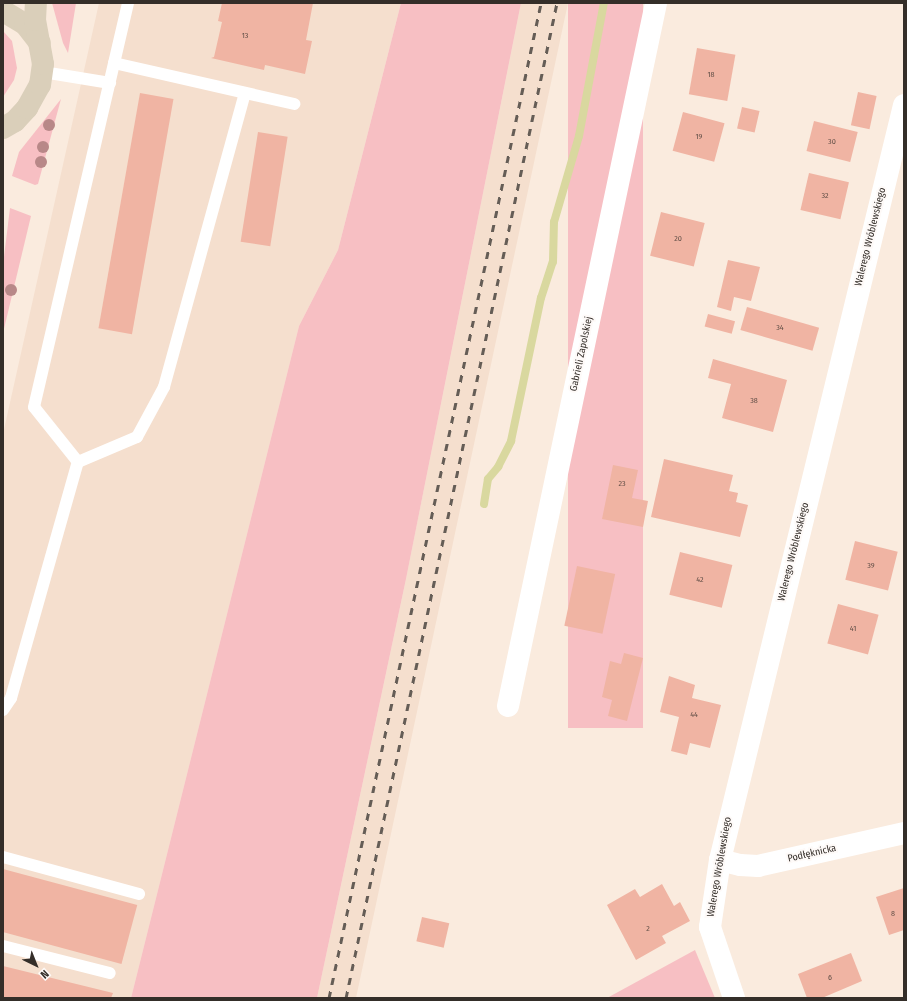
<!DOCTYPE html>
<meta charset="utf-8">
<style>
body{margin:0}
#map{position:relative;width:907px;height:1001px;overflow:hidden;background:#faebde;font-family:"Fira Sans Condensed",sans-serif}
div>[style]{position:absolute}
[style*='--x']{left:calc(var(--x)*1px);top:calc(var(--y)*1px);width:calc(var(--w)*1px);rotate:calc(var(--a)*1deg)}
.built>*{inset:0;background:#f5dfce}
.green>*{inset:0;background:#f7bfc3;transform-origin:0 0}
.stream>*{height:8px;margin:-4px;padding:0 4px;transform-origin:4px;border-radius:4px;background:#d9d89f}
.building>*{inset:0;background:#f0b4a3;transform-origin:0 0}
.lane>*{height:12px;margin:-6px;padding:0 6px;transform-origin:6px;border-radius:6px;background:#fff}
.street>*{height:22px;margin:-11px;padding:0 11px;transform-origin:11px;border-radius:11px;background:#fff}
.secondary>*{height:22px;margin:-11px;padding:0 11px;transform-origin:11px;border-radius:11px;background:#dacfba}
.rail>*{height:3px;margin-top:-1.5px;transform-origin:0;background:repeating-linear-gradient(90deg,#655d56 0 7px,transparent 0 14px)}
.trees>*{width:12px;height:12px;margin:-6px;border-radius:50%;background:#b88888}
span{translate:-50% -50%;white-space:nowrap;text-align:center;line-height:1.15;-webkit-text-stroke:4px #fefaf8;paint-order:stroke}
.number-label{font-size:8px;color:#635048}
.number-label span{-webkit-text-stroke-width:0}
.street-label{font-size:10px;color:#342e29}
.frame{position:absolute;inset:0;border:4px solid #342e29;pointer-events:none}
.north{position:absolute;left:16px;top:945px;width:40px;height:40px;-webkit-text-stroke:3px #fefaf8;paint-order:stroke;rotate:137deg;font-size:11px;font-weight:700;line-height:16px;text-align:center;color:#342e29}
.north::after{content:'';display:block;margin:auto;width:14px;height:18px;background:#342e29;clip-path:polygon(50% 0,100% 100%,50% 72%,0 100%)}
</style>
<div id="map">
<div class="built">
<div style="clip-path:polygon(99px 3px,401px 3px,338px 250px,299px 326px,131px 998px,3px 998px,3px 434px)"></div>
<div style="clip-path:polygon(521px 3px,568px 3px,356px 998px,317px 998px,406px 579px)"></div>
</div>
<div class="green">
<div style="clip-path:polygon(52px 3px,76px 3px,68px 53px,63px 43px)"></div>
<div style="clip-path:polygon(401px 3px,521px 3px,406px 579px,317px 998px,131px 998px,299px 326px,338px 250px)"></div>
<div style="left:568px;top:3px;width:75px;height:725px"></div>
<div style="clip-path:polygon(3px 31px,12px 41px,17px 68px,14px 80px,3px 97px)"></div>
<div style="clip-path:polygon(61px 99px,38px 184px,35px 185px,12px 176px,19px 152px)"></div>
<div style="clip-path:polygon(10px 208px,31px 216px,3px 333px,3px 265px)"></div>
<div style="clip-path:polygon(695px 950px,715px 998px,607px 998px)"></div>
</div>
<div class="stream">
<div style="--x:484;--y:504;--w:25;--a:-81"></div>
<div style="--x:488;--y:479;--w:16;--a:-50"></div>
<div style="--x:498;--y:467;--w:29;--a:-63"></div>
<div style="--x:511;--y:441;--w:146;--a:-78.2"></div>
<div style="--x:541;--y:298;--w:38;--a:-72"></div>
<div style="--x:553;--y:262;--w:40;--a:-88.6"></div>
<div style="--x:554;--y:222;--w:90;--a:-73.8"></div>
<div style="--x:579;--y:136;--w:135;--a:-79.4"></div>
</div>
<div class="building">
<div style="clip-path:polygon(222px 3px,313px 3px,306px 40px,312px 41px,305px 74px,265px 65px,264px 70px,211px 58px,214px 57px,222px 22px,218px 21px)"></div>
<div style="left:697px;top:48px;width:39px;height:47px;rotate:10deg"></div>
<div style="left:858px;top:92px;width:19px;height:34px;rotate:12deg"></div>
<div style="left:140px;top:93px;width:34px;height:239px;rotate:10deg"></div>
<div style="left:742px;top:107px;width:18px;height:22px;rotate:13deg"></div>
<div style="left:683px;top:112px;width:43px;height:40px;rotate:15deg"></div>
<div style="left:814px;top:121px;width:45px;height:31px;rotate:14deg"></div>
<div style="left:258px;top:132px;width:30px;height:111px;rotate:9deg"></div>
<div style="left:809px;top:173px;width:41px;height:38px;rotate:13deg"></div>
<div style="left:661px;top:212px;width:45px;height:45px;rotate:14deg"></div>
<div style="clip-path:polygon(728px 260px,760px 267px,751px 301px,734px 297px,731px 311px,717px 307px)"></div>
<div style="left:747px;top:307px;width:75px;height:24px;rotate:16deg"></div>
<div style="left:708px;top:314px;width:28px;height:13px;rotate:15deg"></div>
<div style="clip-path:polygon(713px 359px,787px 380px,773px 432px,722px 418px,731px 384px,708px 378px)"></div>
<div style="clip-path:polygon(664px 459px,733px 475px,729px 491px,738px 493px,736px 502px,748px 505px,740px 537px,651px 517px)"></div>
<div style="clip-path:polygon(613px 465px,638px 470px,632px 498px,648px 501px,643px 527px,602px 519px)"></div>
<div style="left:855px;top:541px;width:44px;height:40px;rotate:14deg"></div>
<div style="left:680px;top:552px;width:54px;height:44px;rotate:14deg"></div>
<div style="left:577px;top:566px;width:39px;height:61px;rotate:12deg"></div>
<div style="left:838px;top:604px;width:42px;height:41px;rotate:15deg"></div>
<div style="clip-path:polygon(624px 653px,643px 658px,627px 721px,608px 716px,612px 700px,602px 697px,610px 661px,621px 664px)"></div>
<div style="clip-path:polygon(669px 676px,695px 685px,692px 698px,721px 705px,710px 748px,690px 743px,687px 755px,671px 751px,679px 717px,660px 712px)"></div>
<div style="left:3px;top:869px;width:139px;height:61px;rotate:15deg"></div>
<div style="clip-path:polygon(662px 884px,674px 906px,680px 902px,690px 921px,662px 936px,666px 943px,636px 960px,607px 905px,635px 889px,640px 897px)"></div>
<div style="clip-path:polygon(904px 888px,904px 930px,889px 935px,876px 897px)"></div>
<div style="left:422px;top:917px;width:28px;height:25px;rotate:13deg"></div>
<div style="clip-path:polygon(851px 953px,862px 981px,822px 998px,807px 998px,798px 974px)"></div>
<div style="clip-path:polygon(3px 966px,113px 993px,111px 998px,3px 998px)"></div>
</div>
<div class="lane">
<div style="--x:114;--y:63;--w:185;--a:12.8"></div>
<div style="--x:43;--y:72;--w:68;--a:9.3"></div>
<div style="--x:78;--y:462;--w:64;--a:-23"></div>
<div style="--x:137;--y:437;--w:57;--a:-61.6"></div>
<div style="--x:164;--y:387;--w:305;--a:-74.6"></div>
<div style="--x:3;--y:710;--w:14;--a:-56"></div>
<div style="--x:11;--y:698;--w:245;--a:-74.2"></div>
<div style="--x:78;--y:462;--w:70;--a:-128.7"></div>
<div style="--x:34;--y:407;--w:415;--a:-76.9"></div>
<div style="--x:3;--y:857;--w:141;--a:15.2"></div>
<div style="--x:3;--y:946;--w:110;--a:14.2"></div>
</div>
<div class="street">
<div style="--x:508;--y:706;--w:718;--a:-78.11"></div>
<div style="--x:720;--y:860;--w:21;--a:14"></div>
<div style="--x:740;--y:865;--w:18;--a:3"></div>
<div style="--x:758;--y:866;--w:150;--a:-12.7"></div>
<div style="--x:734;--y:998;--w:75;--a:-108.7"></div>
<div style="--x:710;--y:927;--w:68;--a:-81.5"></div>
<div style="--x:720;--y:860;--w:777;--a:-76.3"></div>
</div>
<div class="secondary">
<div style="--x:3;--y:11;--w:26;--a:31"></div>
<div style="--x:25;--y:24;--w:24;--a:52"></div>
<div style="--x:3;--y:128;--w:14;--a:-30"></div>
<div style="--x:15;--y:121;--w:18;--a:-47"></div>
<div style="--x:27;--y:108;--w:26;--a:-61"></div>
<div style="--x:40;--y:85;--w:21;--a:-82"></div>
<div style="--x:43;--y:64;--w:45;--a:-100.3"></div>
<div style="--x:35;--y:20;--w:17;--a:-87"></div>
</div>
<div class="rail">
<div style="--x:329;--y:998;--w:1017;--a:-77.97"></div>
<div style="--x:346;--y:998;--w:1017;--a:-78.03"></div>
</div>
<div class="trees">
<div style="left:49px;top:125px"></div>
<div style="left:43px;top:147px"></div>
<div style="left:41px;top:162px"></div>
<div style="left:11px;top:290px"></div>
</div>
<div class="number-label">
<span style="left:245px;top:36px">13</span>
<span style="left:711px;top:75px">18</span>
<span style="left:699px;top:137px">19</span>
<span style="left:832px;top:142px">30</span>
<span style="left:825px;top:196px">32</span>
<span style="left:678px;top:239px">20</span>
<span style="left:780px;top:328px">34</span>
<span style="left:754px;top:401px">38</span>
<span style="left:622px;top:484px">23</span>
<span style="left:871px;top:566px">39</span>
<span style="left:700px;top:580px">42</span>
<span style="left:853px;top:629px">41</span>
<span style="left:694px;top:715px">44</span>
<span style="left:893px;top:914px">8</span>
<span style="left:648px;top:929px">2</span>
<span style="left:830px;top:978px">6</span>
</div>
<div class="street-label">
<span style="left:871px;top:237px;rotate:-76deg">Walerego Wróblewskiego</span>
<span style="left:582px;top:354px;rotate:-78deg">Gabrieli Zapolskiej</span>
<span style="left:794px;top:552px;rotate:-76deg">Walerego Wróblewskiego</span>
<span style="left:812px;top:854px;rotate:-13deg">Podłęknicka</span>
<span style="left:720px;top:867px;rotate:-80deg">Walerego Wróblewskiego</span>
</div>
<div class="frame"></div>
<div class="north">N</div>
</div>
